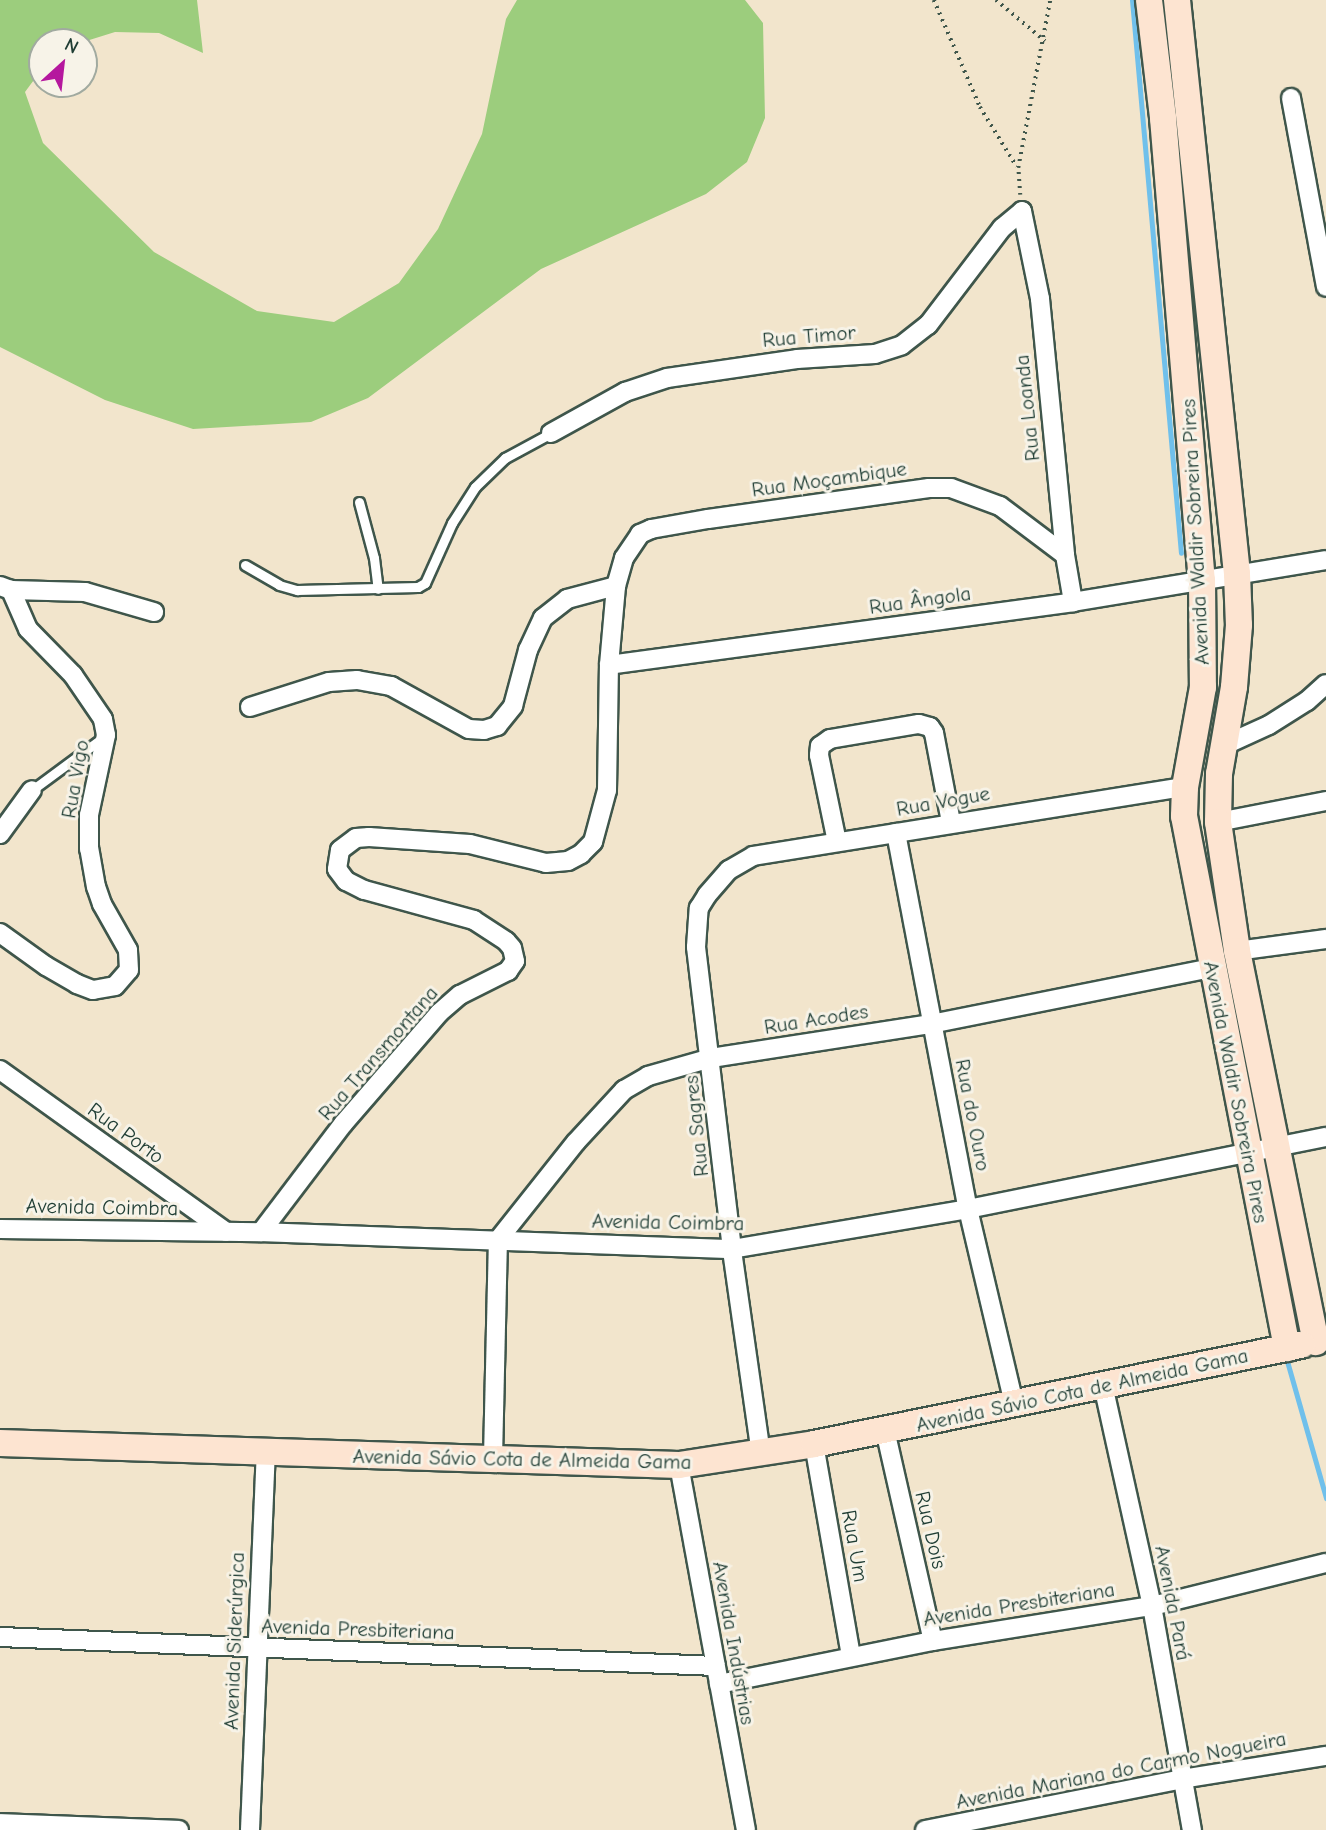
<!DOCTYPE html>
<meta charset="utf-8">
<style>
body{margin:0}
#map{position:relative;width:1326px;height:1830px;overflow:hidden;background:#f2e5cc;font-family:"Comic Neue",sans-serif}
div>[style]{position:absolute}
[style*='--x']{left:calc(var(--x)*1px);top:calc(var(--y)*1px);width:calc(var(--w)*1px);rotate:calc(var(--a)*1deg)}
.green>*{inset:0;background:#9ccd7d}
.stream>*{height:5px;margin:-2.5px;padding:0 2.5px;transform-origin:2.5px;border-radius:2.5px;background:#70c0eb}
.path>*{height:3.5px;margin-top:-1.75px;transform-origin:0;background:repeating-linear-gradient(90deg,#3f564b 0 2px,transparent 0 7px)}
.roads{filter:drop-shadow(2px 0 #3f564b) drop-shadow(-2px 0 #3f564b) drop-shadow(0 2px #3f564b) drop-shadow(0 -2px #3f564b)}
.lane>*{height:9px;margin:-4.5px;padding:0 4.5px;transform-origin:4.5px;border-radius:4.5px;background:#fff}
.street>*{height:18px;margin:-9px;padding:0 9px;transform-origin:9px;border-radius:9px;background:#fff}
.secondary>*{height:26px;margin:-13px;padding:0 13px;transform-origin:13px;border-radius:13px;background:#fde4d1}
span{translate:-50% -50%;white-space:nowrap;text-align:center;line-height:1.15;-webkit-text-stroke:6px #f7f3e8;paint-order:stroke}
.street-label{font-size:21px;color:#1f3d34}
.north{position:absolute;left:28px;top:28px;width:70px;height:70px;box-sizing:border-box;background:#f7f3e8;border:2px solid #a1aaa0;border-radius:50%;rotate:27deg;font-size:19px;font-weight:700;line-height:28px;text-align:center;color:#1f3d34}
.north::after{content:'';display:block;margin:auto;width:24px;height:32px;background:#b5179e;clip-path:polygon(50% 0,100% 100%,50% 72%,0 100%)}
</style>
<div id="map">
<div class="green">
<div style="clip-path:polygon(0 0,197px 0,203px 53px,159px 33px,115px 32px,83px 42px,42px 42px,42px 69px,25px 92px,43px 143px,154px 252px,257px 311px,334px 322px,399px 283px,438px 229px,482px 134px,506px 19px,517px 0,745px 0,763px 23px,765px 118px,747px 162px,706px 194px,541px 269px,368px 398px,311px 422px,193px 429px,105px 400px,0 347px)"></div>
</div>
<div class="stream">
<div style="--x:1132;--y:0;--w:555;--a:84.94"></div>
<div style="--x:1285;--y:1354;--w:150;--a:74.1"></div>
</div>
<div class="path">
<div style="--x:934;--y:0;--w:116;--a:66.7"></div>
<div style="--x:980;--y:107;--w:70;--a:58.3"></div>
<div style="--x:996;--y:0;--w:64;--a:39.9"></div>
<div style="--x:1020;--y:195;--w:27;--a:-94"></div>
<div style="--x:1018;--y:168;--w:171;--a:-79.2"></div>
</div>
<div class="roads">
<div class="lane">
<div style="--x:359;--y:502;--w:58;--a:75"></div>
<div style="--x:374;--y:558;--w:31;--a:83"></div>
<div style="--x:245;--y:565;--w:39;--a:30"></div>
<div style="--x:279;--y:585;--w:19;--a:16"></div>
<div style="--x:297;--y:590;--w:121;--a:-1.4"></div>
<div style="--x:418;--y:587;--w:8;--a:-30"></div>
<div style="--x:425;--y:583;--w:66;--a:-65.8"></div>
<div style="--x:452;--y:523;--w:43;--a:-57.4"></div>
<div style="--x:475;--y:487;--w:42;--a:-44"></div>
<div style="--x:505;--y:458;--w:52;--a:-28.5"></div>
<div style="--x:32;--y:790;--w:89;--a:-36.4"></div>
</div>
<div class="street">
<div style="--x:1291;--y:98;--w:192;--a:79.5"></div>
<div style="--x:551;--y:433;--w:85;--a:-29"></div>
<div style="--x:625;--y:392;--w:44;--a:-18.4"></div>
<div style="--x:667;--y:378;--w:131;--a:-8.3"></div>
<div style="--x:797;--y:359;--w:78;--a:-3.7"></div>
<div style="--x:875;--y:354;--w:28;--a:-18"></div>
<div style="--x:902;--y:345;--w:33;--a:-38"></div>
<div style="--x:928;--y:325;--w:122;--a:-52.7"></div>
<div style="--x:1002;--y:228;--w:26;--a:-40"></div>
<div style="--x:1022;--y:211;--w:90;--a:78.4"></div>
<div style="--x:1040;--y:299;--w:257;--a:84.4"></div>
<div style="--x:1065;--y:555;--w:48;--a:80.3"></div>
<div style="--x:0;--y:586;--w:12;--a:20"></div>
<div style="--x:11;--y:590;--w:74;--a:1.5"></div>
<div style="--x:85;--y:592;--w:72;--a:16.2"></div>
<div style="--x:609;--y:665;--w:468;--a:-7.7"></div>
<div style="--x:1073;--y:602;--w:256;--a:-9.4"></div>
<div style="--x:250;--y:707;--w:83;--a:-17.6"></div>
<div style="--x:329;--y:682;--w:28;--a:-4"></div>
<div style="--x:357;--y:680;--w:35;--a:10"></div>
<div style="--x:391;--y:686;--w:89;--a:28.9"></div>
<div style="--x:469;--y:729;--w:15;--a:4"></div>
<div style="--x:484;--y:730;--w:14;--a:-17"></div>
<div style="--x:497;--y:726;--w:26;--a:-51"></div>
<div style="--x:513;--y:706;--w:58;--a:-75"></div>
<div style="--x:528;--y:650;--w:35;--a:-65"></div>
<div style="--x:543;--y:618;--w:31;--a:-38"></div>
<div style="--x:567;--y:599;--w:51;--a:-14.9"></div>
<div style="--x:1225;--y:745;--w:48;--a:-24.4"></div>
<div style="--x:1269;--y:725;--w:45;--a:-32.3"></div>
<div style="--x:1307;--y:701;--w:25;--a:-42"></div>
<div style="--x:1218;--y:822;--w:110;--a:-11"></div>
<div style="--x:896;--y:833;--w:383;--a:79.2"></div>
<div style="--x:968;--y:1209;--w:200;--a:76.7"></div>
<div style="--x:0;--y:834;--w:54;--a:-54"></div>
<div style="--x:837;--y:842;--w:89;--a:-101.7"></div>
<div style="--x:819;--y:755;--w:9;--a:-84"></div>
<div style="--x:820;--y:746;--w:12;--a:-35"></div>
<div style="--x:830;--y:739;--w:90;--a:-9.6"></div>
<div style="--x:919;--y:724;--w:11;--a:15"></div>
<div style="--x:930;--y:727;--w:7;--a:56"></div>
<div style="--x:934;--y:733;--w:91;--a:79.2"></div>
<div style="--x:0;--y:933;--w:57;--a:35.7"></div>
<div style="--x:46;--y:966;--w:36;--a:30"></div>
<div style="--x:77;--y:984;--w:17;--a:21"></div>
<div style="--x:93;--y:990;--w:22;--a:-10"></div>
<div style="--x:115;--y:986;--w:21;--a:-49"></div>
<div style="--x:129;--y:970;--w:20;--a:-93"></div>
<div style="--x:128;--y:950;--w:53;--a:-119.5"></div>
<div style="--x:102;--y:904;--w:18;--a:-109"></div>
<div style="--x:96;--y:887;--w:39;--a:-100"></div>
<div style="--x:89;--y:849;--w:34;--a:-90"></div>
<div style="--x:89;--y:815;--w:82;--a:-78"></div>
<div style="--x:106;--y:735;--w:16;--a:-101"></div>
<div style="--x:103;--y:719;--w:53;--a:-124.3"></div>
<div style="--x:73;--y:675;--w:64;--a:-134.4"></div>
<div style="--x:28;--y:629;--w:43;--a:-113.6"></div>
<div style="--x:1237;--y:951;--w:90;--a:-7.7"></div>
<div style="--x:0;--y:1070;--w:278;--a:35.6"></div>
<div style="--x:0;--y:1229;--w:261;--a:0.7"></div>
<div style="--x:261;--y:1232;--w:471;--a:2.1"></div>
<div style="--x:732;--y:1249;--w:239;--a:-9.6"></div>
<div style="--x:968;--y:1209;--w:365;--a:-11.4"></div>
<div style="--x:261;--y:1232;--w:136;--a:-52.8"></div>
<div style="--x:343;--y:1124;--w:147;--a:-49.1"></div>
<div style="--x:439;--y:1013;--w:28;--a:-41"></div>
<div style="--x:460;--y:995;--w:54;--a:-26.6"></div>
<div style="--x:508;--y:971;--w:12;--a:-55"></div>
<div style="--x:515;--y:961;--w:13;--a:-103"></div>
<div style="--x:512;--y:948;--w:9;--a:-131"></div>
<div style="--x:506;--y:941;--w:38;--a:-147"></div>
<div style="--x:474;--y:920;--w:114;--a:-164.7"></div>
<div style="--x:364;--y:890;--w:20;--a:-153"></div>
<div style="--x:346;--y:881;--w:15;--a:-127"></div>
<div style="--x:337;--y:869;--w:19;--a:-81"></div>
<div style="--x:340;--y:850;--w:20;--a:-37"></div>
<div style="--x:356;--y:838;--w:13;--a:-4"></div>
<div style="--x:369;--y:837;--w:101;--a:4"></div>
<div style="--x:470;--y:844;--w:78;--a:14"></div>
<div style="--x:546;--y:863;--w:22;--a:-5"></div>
<div style="--x:568;--y:861;--w:15;--a:-28"></div>
<div style="--x:581;--y:854;--w:17;--a:-45"></div>
<div style="--x:593;--y:842;--w:54;--a:-74.9"></div>
<div style="--x:607;--y:790;--w:125;--a:-89.1"></div>
<div style="--x:609;--y:665;--w:79;--a:-84.9"></div>
<div style="--x:616;--y:586;--w:29;--a:-74"></div>
<div style="--x:624;--y:558;--w:29;--a:-56"></div>
<div style="--x:640;--y:534;--w:12;--a:-24"></div>
<div style="--x:651;--y:529;--w:58;--a:-10"></div>
<div style="--x:708;--y:519;--w:223;--a:-8"></div>
<div style="--x:929;--y:488;--w:22;--a:0"></div>
<div style="--x:951;--y:488;--w:52;--a:20.2"></div>
<div style="--x:1000;--y:506;--w:81;--a:37"></div>
<div style="--x:1103;--y:1385;--w:226;--a:77.5"></div>
<div style="--x:1152;--y:1606;--w:228;--a:79.9"></div>
<div style="--x:885;--y:1430;--w:216;--a:77.2"></div>
<div style="--x:814;--y:1444;--w:215;--a:80.1"></div>
<div style="--x:761;--y:1454;--w:207;--a:-98.1"></div>
<div style="--x:732;--y:1249;--w:304;--a:-96.8"></div>
<div style="--x:696;--y:947;--w:39;--a:-86"></div>
<div style="--x:699;--y:908;--w:15;--a:-58"></div>
<div style="--x:707;--y:895;--w:33;--a:-49"></div>
<div style="--x:729;--y:870;--w:28;--a:-30"></div>
<div style="--x:753;--y:856;--w:437;--a:-9.1"></div>
<div style="--x:493;--y:1458;--w:218;--a:-88.7"></div>
<div style="--x:498;--y:1240;--w:125;--a:-51.5"></div>
<div style="--x:576;--y:1142;--w:71;--a:-47.3"></div>
<div style="--x:624;--y:1090;--w:28;--a:-30"></div>
<div style="--x:648;--y:1076;--w:66;--a:-15.9"></div>
<div style="--x:711;--y:1058;--w:223;--a:-8.8"></div>
<div style="--x:931;--y:1024;--w:287;--a:-11.3"></div>
<div style="--x:679;--y:1465;--w:371;--a:79.6"></div>
<div style="--x:0;--y:1637;--w:716;--a:2.32"></div>
<div style="--x:719;--y:1684;--w:218;--a:-11.4"></div>
<div style="--x:933;--y:1641;--w:222;--a:-9.1"></div>
<div style="--x:1152;--y:1606;--w:179;--a:-13.9"></div>
<div style="--x:0;--y:1823;--w:179;--a:2.2"></div>
<div style="--x:250;--y:1830;--w:376;--a:-87.6"></div>
<div style="--x:925;--y:1830;--w:262;--a:-11.2"></div>
<div style="--x:1182;--y:1779;--w:146;--a:-9.1"></div>
</div>
<div class="secondary">
<div style="--x:1149;--y:0;--w:119;--a:83.2"></div>
<div style="--x:1163;--y:118;--w:464;--a:85.2"></div>
<div style="--x:1202;--y:580;--w:107;--a:89.5"></div>
<div style="--x:1203;--y:687;--w:102;--a:100.2"></div>
<div style="--x:1185;--y:787;--w:29;--a:92"></div>
<div style="--x:1184;--y:816;--w:542;--a:79.04"></div>
<div style="--x:1177;--y:0;--w:577;--a:84.03"></div>
<div style="--x:1237;--y:574;--w:51;--a:87.8"></div>
<div style="--x:1239;--y:625;--w:62;--a:94.6"></div>
<div style="--x:1234;--y:687;--w:88;--a:99.8"></div>
<div style="--x:1219;--y:774;--w:48;--a:91.2"></div>
<div style="--x:1218;--y:822;--w:130;--a:81.6"></div>
<div style="--x:1237;--y:951;--w:399;--a:78.6"></div>
<div style="--x:0;--y:1443;--w:679;--a:1.86"></div>
<div style="--x:679;--y:1465;--w:137;--a:-8.8"></div>
<div style="--x:814;--y:1444;--w:498;--a:-11.5"></div>
</div>
</div>
<div class="street-label">
<span style="left:809px;top:336px;rotate:-5deg">Rua Timor</span>
<span style="left:1027px;top:408px;rotate:-96deg">Rua Loanda</span>
<span style="left:829px;top:479px;rotate:-8deg">Rua Moçambique</span>
<span style="left:1195px;top:532px;rotate:-93deg">Avenida Waldir Sobreira Pires</span>
<span style="left:920px;top:600px;rotate:-8deg">Rua Ângola</span>
<span style="left:75px;top:779px;rotate:-80deg">Rua Vigo</span>
<span style="left:943px;top:801px;rotate:-10deg">Rua Vogue</span>
<span style="left:816px;top:1019px;rotate:-9deg">Rua Acodes</span>
<span style="left:378px;top:1053px;rotate:-49deg">Rua Transmontana</span>
<span style="left:1236px;top:1092px;rotate:79deg">Avenida Waldir Sobreira Pires</span>
<span style="left:973px;top:1115px;rotate:79deg">Rua do Ouro</span>
<span style="left:696px;top:1126px;rotate:-96deg">Rua Sagres</span>
<span style="left:126px;top:1133px;rotate:36deg">Rua Porto</span>
<span style="left:102px;top:1207px;rotate:1deg">Avenida Coimbra</span>
<span style="left:668px;top:1222px;rotate:1deg">Avenida Coimbra</span>
<span style="left:1082px;top:1390px;rotate:-12deg">Avenida Sávio Cota de Almeida Gama</span>
<span style="left:522px;top:1459px;rotate:1deg">Avenida Sávio Cota de Almeida Gama</span>
<span style="left:931px;top:1530px;rotate:77deg">Rua Dois</span>
<span style="left:855px;top:1546px;rotate:80deg">Rua Um</span>
<span style="left:1173px;top:1603px;rotate:79deg">Avenida Pará</span>
<span style="left:1019px;top:1604px;rotate:-9deg">Avenida Presbiteriana</span>
<span style="left:358px;top:1629px;rotate:2deg">Avenida Presbiteriana</span>
<span style="left:234px;top:1641px;rotate:-88deg">Avenida Siderúrgica</span>
<span style="left:734px;top:1643px;rotate:80deg">Avenida Indústrias</span>
<span style="left:1121px;top:1770px;rotate:-11deg">Avenida Mariana do Carmo Nogueira</span>
</div>
<div class="north">N</div>
</div>
